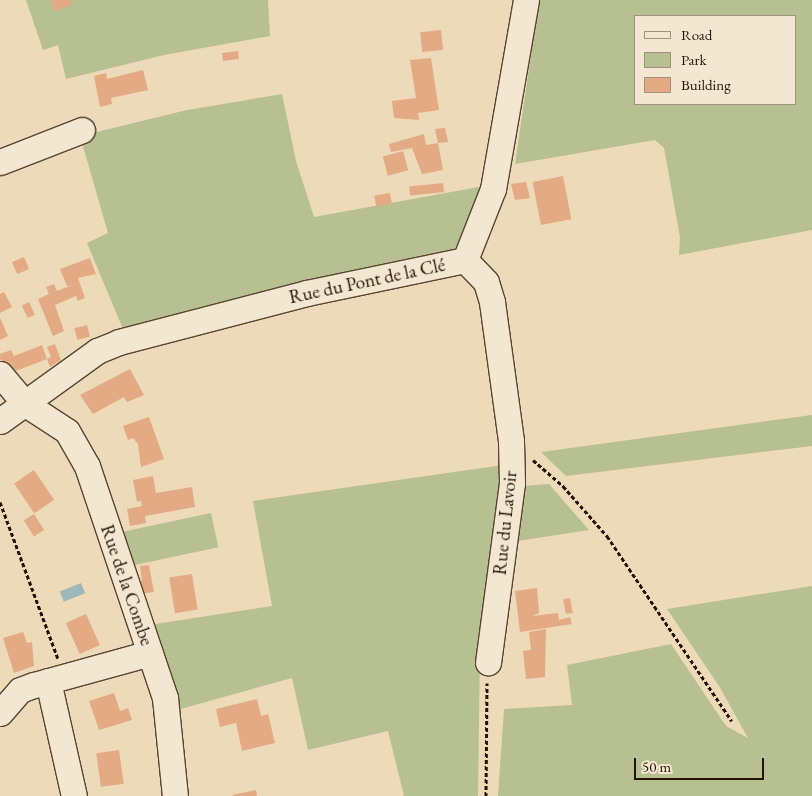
<!DOCTYPE html>
<meta charset="utf-8">
<style>
body{margin:0}
#map{position:relative;width:812px;height:796px;overflow:hidden;background:#eddab8;font-family:"EB Garamond",serif}
div>[style]{position:absolute}
[style*='--x']{left:calc(var(--x)*1px);top:calc(var(--y)*1px);width:calc(var(--w)*1px);rotate:calc(var(--a)*1deg)}
.green>*{inset:0;background:#b7c090;transform-origin:0 0}
.water>*{inset:0;background:#9eb8b9;transform-origin:0 0}
.building>*{inset:0;background:#e3aa84;transform-origin:0 0}
.path>*{height:3px;margin-top:-1.5px;transform-origin:0;background:repeating-linear-gradient(90deg,#271205 0 4px,transparent 0 6.5px)}
.roads{filter:drop-shadow(1px 0 #584432) drop-shadow(-1px 0 #584432) drop-shadow(0 1px #584432) drop-shadow(0 -1px #584432)}
.minor>*{height:25px;margin:-12.5px;padding:0 12.5px;transform-origin:12.5px;border-radius:12.5px;background:#f3e7d1}
span{translate:-50% -50%;white-space:nowrap;text-align:center;line-height:1.15;-webkit-text-stroke:4px #f3e7d1;paint-order:stroke}
.street-label{font-size:19px;color:#271205}
.legend{position:absolute;left:634px;top:15px;width:162px;height:90px;box-sizing:border-box;background:#f3e7d1;border:1px solid #a1927f;margin:0;padding:6px 9px;list-style:none;font-size:15px;color:#271205}
.legend li{display:flex;align-items:center;gap:10px;height:25px}
.legend b{width:25px;border:1px solid #a1927f}
.scale{position:absolute;left:634px;top:758px;width:130px;height:22px;box-sizing:border-box;border:2px solid #271205;border-top:0;padding-left:6px;font-size:15px;line-height:18px;white-space:nowrap;color:#271205;-webkit-text-stroke:4px #f3e7d1;paint-order:stroke}
</style>
<div id="map">
<div class="green">
<div style="clip-path:polygon(26px 0,268px 0,270px 36px,164px 55px,66px 79px,58px 45px,43px 50px)"></div>
<div style="clip-path:polygon(evenodd,539px 0,812px 0,812px 230px,679px 255px,680px 237px,664px 148px,655px 140px,515px 164px,539px 0,636px 16px,796px 16px,796px 104px,636px 104px,636px 16px)"></div>
<div style="clip-path:polygon(282px 94px,296px 161px,314px 217px,484px 186px,459px 252px,123px 329px,87px 243px,108px 233px,80px 136px,187px 110px)"></div>
<div style="clip-path:polygon(812px 415px,812px 446px,566px 476px,541px 452px)"></div>
<div style="clip-path:polygon(503px 465px,480px 647px,478px 796px,404px 796px,388px 731px,308px 750px,292px 678px,177px 710px,149px 625px,272px 606px,253px 501px)"></div>
<div style="clip-path:polygon(549px 484px,589px 530px,518px 541px,522px 486px)"></div>
<div style="left:211px;top:513px;width:35px;height:90px;rotate:78deg"></div>
<div style="clip-path:polygon(812px 586px,812px 796px,498px 796px,504px 709px,572px 705px,567px 665px,671px 644px,726px 726px,748px 738px,719px 686px,667px 609px)"></div>
</div>
<div class="water">
<div style="left:81px;top:583px;width:11px;height:23px;rotate:68deg"></div>
</div>
<div class="building">
<div style="clip-path:polygon(51px 0,71px 0,72px 5px,54px 11px)"></div>
<div style="left:441px;top:30px;width:20px;height:21px;rotate:84deg"></div>
<div style="left:238px;top:51px;width:8px;height:16px;rotate:83deg"></div>
<div style="clip-path:polygon(431px 58px,439px 110px,418px 113px,419px 120px,394px 118px,392px 101px,416px 98px,410px 60px)"></div>
<div style="clip-path:polygon(143px 70px,148px 90px,111px 98px,112px 104px,100px 107px,94px 76px,106px 73px,107px 79px)"></div>
<div style="clip-path:polygon(445px 128px,448px 142px,438px 143px,435px 129px)"></div>
<div style="clip-path:polygon(424px 134px,426px 145px,438px 143px,443px 170px,422px 174px,412px 148px,391px 152px,389px 144px)"></div>
<div style="left:403px;top:151px;width:20px;height:21px;rotate:75deg"></div>
<div style="left:563px;top:176px;width:44px;height:31px;rotate:79deg"></div>
<div style="clip-path:polygon(526px 182px,530px 198px,515px 200px,511px 184px)"></div>
<div style="left:443px;top:183px;width:9px;height:34px;rotate:84deg"></div>
<div style="left:390px;top:193px;width:11px;height:16px;rotate:80deg"></div>
<div style="left:24px;top:257px;width:13px;height:13px;rotate:67deg"></div>
<div style="clip-path:polygon(90px 258px,96px 274px,78px 278px,85px 298px,78px 301px,76px 296px,55px 305px,64px 331px,53px 336px,38px 299px,49px 294px,46px 287px,54px 284px,57px 291px,72px 285px,67px 286px,60px 269px)"></div>
<div style="clip-path:polygon(4px 292px,12px 307px,0 313px,0 294px)"></div>
<div style="left:29px;top:302px;width:14px;height:8px;rotate:65deg"></div>
<div style="clip-path:polygon(0 318px,8px 336px,0 340px)"></div>
<div style="left:87px;top:325px;width:12px;height:13px;rotate:76deg"></div>
<div style="clip-path:polygon(55px 344px,61px 360px,50px 367px,47px 359px,13px 372px,0 359px,0 354px,11px 350px,14px 356px,42px 345px,47px 359px,51px 357px,47px 347px)"></div>
<div style="clip-path:polygon(130px 369px,144px 395px,127px 402px,124px 397px,93px 414px,80px 395px)"></div>
<div style="clip-path:polygon(149px 417px,164px 459px,141px 467px,138px 444px,133px 438px,128px 440px,123px 426px)"></div>
<div style="left:34px;top:470px;width:36px;height:24px;rotate:56deg"></div>
<div style="clip-path:polygon(153px 476px,156px 493px,192px 487px,195px 507px,145px 516px,146px 523px,130px 526px,127px 509px,142px 506px,141px 501px,137px 502px,133px 480px)"></div>
<div style="left:34px;top:514px;width:19px;height:12px;rotate:58deg"></div>
<div style="clip-path:polygon(149px 565px,154px 592px,139px 594px,135px 582px,142px 581px,140px 566px)"></div>
<div style="left:192px;top:574px;width:36px;height:23px;rotate:81deg"></div>
<div style="clip-path:polygon(537px 588px,539px 613px,532px 616px,558px 613px,559px 620px,570px 617px,572px 624px,520px 632px,515px 591px)"></div>
<div style="left:570px;top:598px;width:15px;height:7px;rotate:79deg"></div>
<div style="left:86px;top:614px;width:34px;height:22px;rotate:66deg"></div>
<div style="clip-path:polygon(546px 629px,545px 677px,526px 679px,523px 651px,531px 650px,529px 632px)"></div>
<div style="clip-path:polygon(23px 632px,27px 643px,32px 642px,34px 666px,14px 673px,3px 638px)"></div>
<div style="clip-path:polygon(114px 693px,120px 711px,128px 708px,132px 720px,99px 730px,89px 701px)"></div>
<div style="clip-path:polygon(257px 699px,261px 716px,268px 714px,275px 743px,242px 751px,236px 723px,220px 727px,216px 709px)"></div>
<div style="left:119px;top:750px;width:34px;height:23px;rotate:82deg"></div>
<div style="clip-path:polygon(256px 790px,257px 796px,233px 796px,232px 795px)"></div>
</div>
<div class="path">
<div style="--x:533;--y:460;--w:40;--a:41"></div>
<div style="--x:563;--y:486;--w:67;--a:48.7"></div>
<div style="--x:607;--y:536;--w:223;--a:56"></div>
<div style="--x:0;--y:502;--w:167;--a:69.7"></div>
<div style="--x:486;--y:796;--w:113;--a:-89.5"></div>
</div>
<div class="roads">
<div class="minor">
<div style="--x:0;--y:162;--w:88;--a:-21.3"></div>
<div style="--x:465;--y:260;--w:30;--a:46"></div>
<div style="--x:486;--y:282;--w:21;--a:73"></div>
<div style="--x:492;--y:302;--w:140;--a:82.2"></div>
<div style="--x:511;--y:441;--w:42;--a:88.6"></div>
<div style="--x:512;--y:483;--w:181;--a:97.6"></div>
<div style="--x:0;--y:374;--w:38;--a:50"></div>
<div style="--x:24;--y:403;--w:51;--a:33.1"></div>
<div style="--x:67;--y:431;--w:40;--a:60.3"></div>
<div style="--x:87;--y:466;--w:245;--a:71.4"></div>
<div style="--x:165;--y:698;--w:99;--a:84.2"></div>
<div style="--x:0;--y:421;--w:120;--a:-35.8"></div>
<div style="--x:97;--y:351;--w:24;--a:-22"></div>
<div style="--x:119;--y:342;--w:194;--a:-14.6"></div>
<div style="--x:307;--y:293;--w:161;--a:-11.8"></div>
<div style="--x:465;--y:260;--w:76;--a:-68.5"></div>
<div style="--x:493;--y:189;--w:192;--a:-80.1"></div>
<div style="--x:48;--y:681;--w:118;--a:77.3"></div>
<div style="--x:0;--y:713;--w:30;--a:-49"></div>
<div style="--x:20;--y:690;--w:15;--a:-20"></div>
<div style="--x:34;--y:685;--w:120;--a:-15.4"></div>
</div>
</div>
<div class="street-label">
<span style="left:367px;top:281px;rotate:-12deg">Rue du Pont de la Clé</span>
<span style="left:505px;top:523px;rotate:-84deg">Rue du Lavoir</span>
<span style="left:127px;top:585px;rotate:71deg">Rue de la Combe</span>
</div>
<ul class="legend">
<li><b style="height:6px;background:#f3e7d1"></b>Road</li>
<li><b style="height:14px;background:#b7c090"></b>Park</li>
<li><b style="height:14px;background:#e3aa84"></b>Building</li>
</ul>
<div class="scale">50 m</div>
</div>
